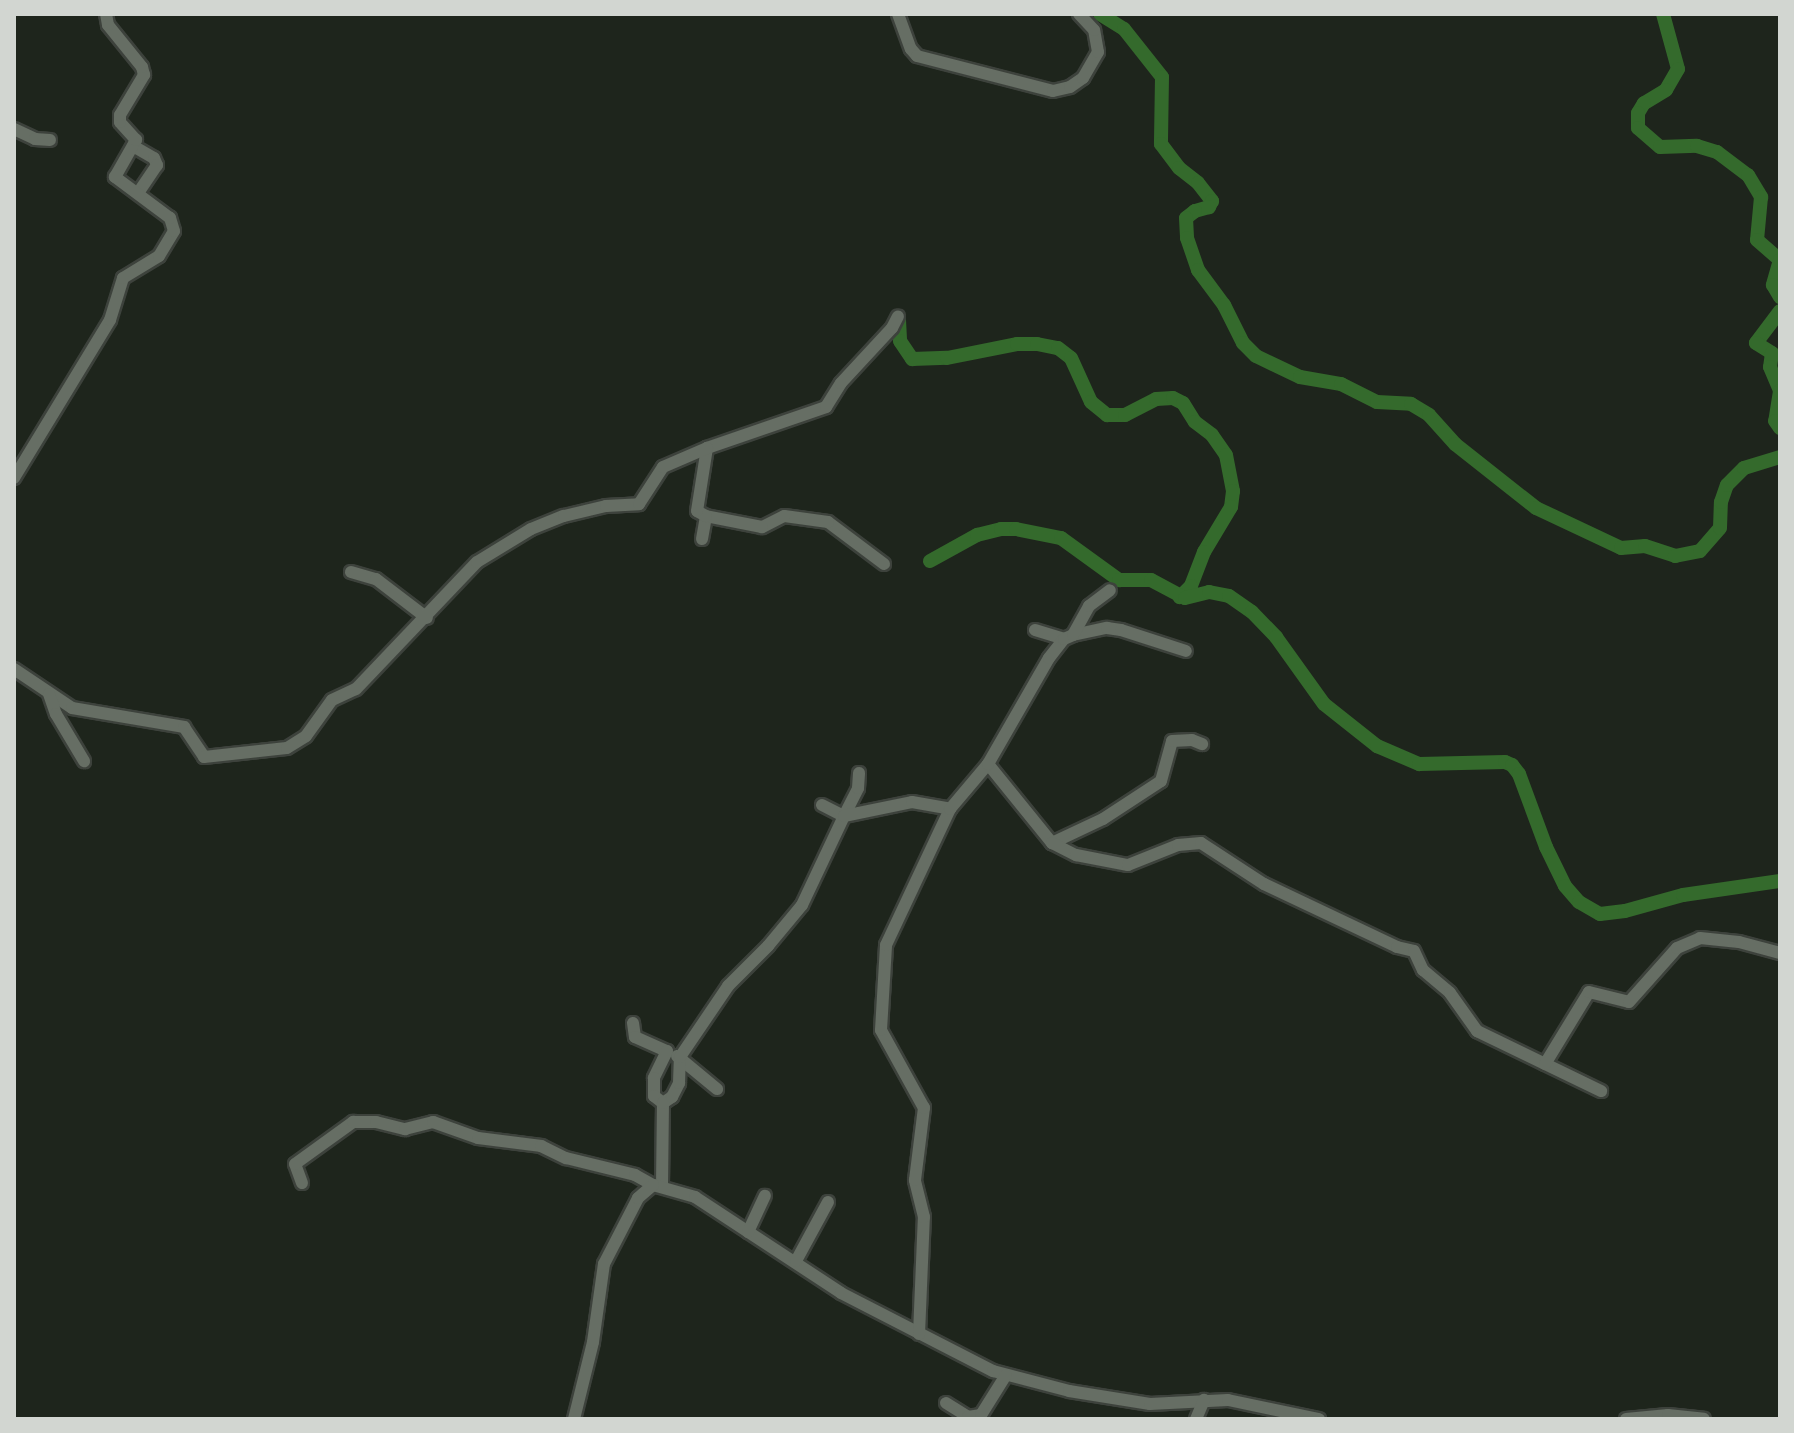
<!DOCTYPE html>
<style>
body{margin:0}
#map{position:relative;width:1794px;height:1433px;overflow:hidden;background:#1e251c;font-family:"Playfair Display",serif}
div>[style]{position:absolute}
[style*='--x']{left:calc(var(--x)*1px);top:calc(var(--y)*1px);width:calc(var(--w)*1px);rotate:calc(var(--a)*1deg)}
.river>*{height:14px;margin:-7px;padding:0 7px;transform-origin:7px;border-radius:7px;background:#346a2c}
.roads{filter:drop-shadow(2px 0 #3d423c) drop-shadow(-2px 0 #3d423c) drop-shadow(0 2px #3d423c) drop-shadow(0 -2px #3d423c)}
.minor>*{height:12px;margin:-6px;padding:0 6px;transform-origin:6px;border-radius:6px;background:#666e64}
span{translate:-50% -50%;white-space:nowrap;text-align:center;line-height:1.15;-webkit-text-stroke:8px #0a0d09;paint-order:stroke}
.frame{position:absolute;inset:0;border:16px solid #d2d6d1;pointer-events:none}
</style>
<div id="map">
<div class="river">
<div style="--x:1100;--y:14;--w:28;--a:32"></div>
<div style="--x:1124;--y:29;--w:61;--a:51.6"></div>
<div style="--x:1162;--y:77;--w:67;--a:90.9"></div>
<div style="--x:1161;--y:144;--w:30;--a:53"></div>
<div style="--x:1179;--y:168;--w:24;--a:38"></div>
<div style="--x:1198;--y:183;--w:23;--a:52"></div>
<div style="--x:1212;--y:201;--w:7;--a:117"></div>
<div style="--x:1209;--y:207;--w:15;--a:164"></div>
<div style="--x:1195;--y:211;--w:11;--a:142"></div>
<div style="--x:1186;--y:218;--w:20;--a:87"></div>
<div style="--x:1187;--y:238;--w:34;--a:71"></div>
<div style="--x:1198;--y:270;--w:44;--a:53.4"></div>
<div style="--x:1224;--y:305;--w:42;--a:63.4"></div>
<div style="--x:1243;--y:343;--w:18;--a:45"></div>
<div style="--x:1256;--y:356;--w:49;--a:25.5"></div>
<div style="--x:1300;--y:377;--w:42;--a:9.7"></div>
<div style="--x:1341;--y:384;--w:40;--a:26.6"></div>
<div style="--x:1377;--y:402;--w:34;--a:3"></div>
<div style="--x:1411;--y:404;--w:21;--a:31"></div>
<div style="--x:1429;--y:415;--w:39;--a:48"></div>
<div style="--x:1455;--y:444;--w:103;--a:38.3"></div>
<div style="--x:1536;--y:508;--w:94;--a:25.2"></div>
<div style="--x:1621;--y:548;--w:24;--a:-5"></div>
<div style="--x:1645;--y:546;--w:32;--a:18"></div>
<div style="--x:1675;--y:556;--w:25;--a:-11"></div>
<div style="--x:1700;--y:551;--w:30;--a:-49"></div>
<div style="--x:1720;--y:528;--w:26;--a:-88"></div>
<div style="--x:1721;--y:502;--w:18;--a:-71"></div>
<div style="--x:1727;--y:485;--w:24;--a:-45"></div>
<div style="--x:1744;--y:468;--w:38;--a:-17"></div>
<div style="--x:1663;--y:14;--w:57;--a:74.7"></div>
<div style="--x:1678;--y:69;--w:24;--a:120"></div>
<div style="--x:1666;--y:90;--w:26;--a:149"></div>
<div style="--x:1644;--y:103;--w:12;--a:121"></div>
<div style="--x:1638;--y:113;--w:15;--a:90"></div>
<div style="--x:1638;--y:128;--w:29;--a:41"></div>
<div style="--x:1660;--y:147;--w:37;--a:-2"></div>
<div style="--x:1697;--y:146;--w:21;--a:17"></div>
<div style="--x:1717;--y:152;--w:39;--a:37"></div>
<div style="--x:1748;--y:175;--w:26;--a:59"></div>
<div style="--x:1761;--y:197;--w:43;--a:95.3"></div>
<div style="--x:1757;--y:240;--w:30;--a:41"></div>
<div style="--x:1780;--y:260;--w:26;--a:106"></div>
<div style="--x:1773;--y:285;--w:14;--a:60"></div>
<div style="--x:1780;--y:311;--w:40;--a:127"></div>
<div style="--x:1756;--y:343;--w:19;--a:32"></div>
<div style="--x:1772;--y:353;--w:14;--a:98"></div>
<div style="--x:1770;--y:367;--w:25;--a:67"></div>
<div style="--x:899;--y:320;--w:21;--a:87"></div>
<div style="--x:900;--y:341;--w:22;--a:56"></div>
<div style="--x:912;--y:359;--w:35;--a:-2"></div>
<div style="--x:947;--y:358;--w:71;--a:-11.3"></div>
<div style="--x:1017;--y:344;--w:20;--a:0"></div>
<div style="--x:1037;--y:344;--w:21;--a:11"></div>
<div style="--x:1058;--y:348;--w:16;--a:38"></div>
<div style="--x:1071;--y:358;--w:48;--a:65.6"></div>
<div style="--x:1091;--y:402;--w:21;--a:39"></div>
<div style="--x:1107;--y:415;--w:18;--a:0"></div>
<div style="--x:1125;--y:415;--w:35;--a:-27"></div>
<div style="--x:1156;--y:399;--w:17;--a:-3"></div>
<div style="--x:1173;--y:398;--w:11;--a:27"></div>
<div style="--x:1183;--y:403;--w:22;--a:58"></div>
<div style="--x:1195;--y:422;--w:21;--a:37"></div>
<div style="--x:1212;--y:435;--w:24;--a:55"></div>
<div style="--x:1226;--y:455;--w:37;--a:79"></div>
<div style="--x:1233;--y:491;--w:16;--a:97"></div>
<div style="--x:1231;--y:507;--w:52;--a:121"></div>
<div style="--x:1204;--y:552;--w:36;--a:111"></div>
<div style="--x:1191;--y:586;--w:16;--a:135"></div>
<div style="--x:1780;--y:391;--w:30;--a:99"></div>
<div style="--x:1775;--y:421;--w:9;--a:54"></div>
<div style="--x:930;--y:561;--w:54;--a:-29"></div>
<div style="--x:977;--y:535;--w:25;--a:-14"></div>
<div style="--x:1001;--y:529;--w:15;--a:0"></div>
<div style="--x:1016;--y:529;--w:46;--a:11.3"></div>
<div style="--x:1061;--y:538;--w:72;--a:35.9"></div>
<div style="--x:1119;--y:580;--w:32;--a:0"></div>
<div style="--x:1151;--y:580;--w:38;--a:28"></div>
<div style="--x:1185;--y:598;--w:25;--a:-14"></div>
<div style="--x:1209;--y:592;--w:20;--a:11"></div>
<div style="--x:1229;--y:596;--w:28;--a:35"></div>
<div style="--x:1252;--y:612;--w:35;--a:46"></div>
<div style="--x:1276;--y:637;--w:82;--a:54.4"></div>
<div style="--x:1324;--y:704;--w:68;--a:38.4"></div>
<div style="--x:1377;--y:746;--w:46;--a:23.2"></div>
<div style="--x:1419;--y:764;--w:86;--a:-1.3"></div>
<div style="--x:1505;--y:762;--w:8;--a:23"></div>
<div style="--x:1512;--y:765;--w:11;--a:52"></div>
<div style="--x:1519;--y:774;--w:78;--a:69.7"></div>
<div style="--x:1546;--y:847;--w:43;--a:64"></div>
<div style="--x:1565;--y:886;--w:21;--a:49"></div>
<div style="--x:1579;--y:902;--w:24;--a:30"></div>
<div style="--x:1600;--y:914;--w:25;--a:-7"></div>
<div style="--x:1625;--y:911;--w:60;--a:-15.4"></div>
<div style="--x:1683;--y:895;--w:98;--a:-8.2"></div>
</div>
<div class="roads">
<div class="minor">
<div style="--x:898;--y:14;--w:37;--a:70"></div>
<div style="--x:911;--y:49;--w:9;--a:49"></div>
<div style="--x:917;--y:56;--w:140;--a:14.4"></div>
<div style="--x:1053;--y:91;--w:17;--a:-13"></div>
<div style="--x:1070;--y:87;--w:16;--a:-35"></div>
<div style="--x:1083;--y:78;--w:30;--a:-60"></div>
<div style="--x:1098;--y:52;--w:22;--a:-100"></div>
<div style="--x:1094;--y:30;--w:22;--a:-133"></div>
<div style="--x:14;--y:129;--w:23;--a:25"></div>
<div style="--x:35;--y:139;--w:15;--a:4"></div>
<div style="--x:133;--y:146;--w:24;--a:30"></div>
<div style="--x:154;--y:158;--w:8;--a:67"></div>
<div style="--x:157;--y:165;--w:34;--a:124"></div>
<div style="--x:14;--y:478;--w:185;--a:-58.7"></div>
<div style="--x:110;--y:320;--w:44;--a:-72.8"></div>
<div style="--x:123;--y:278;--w:42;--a:-31.4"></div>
<div style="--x:159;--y:256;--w:29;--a:-59"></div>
<div style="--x:174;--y:231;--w:14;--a:-107"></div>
<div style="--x:170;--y:218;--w:69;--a:-143.3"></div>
<div style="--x:115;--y:177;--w:43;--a:-60.4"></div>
<div style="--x:136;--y:140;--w:24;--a:-132"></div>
<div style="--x:120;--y:122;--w:7;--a:-90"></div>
<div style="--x:120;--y:115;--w:47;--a:-59"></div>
<div style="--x:144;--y:75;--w:8;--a:-104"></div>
<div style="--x:142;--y:67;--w:54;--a:-129"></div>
<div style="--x:108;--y:25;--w:11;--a:-100"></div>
<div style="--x:702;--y:539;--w:23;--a:-80"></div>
<div style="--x:884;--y:564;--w:70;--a:-143.1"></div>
<div style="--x:828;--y:522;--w:44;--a:-172.2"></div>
<div style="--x:784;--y:516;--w:25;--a:153"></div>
<div style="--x:762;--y:527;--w:57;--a:-168.9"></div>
<div style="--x:706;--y:516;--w:10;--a:-151"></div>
<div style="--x:697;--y:511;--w:64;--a:-81"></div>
<div style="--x:707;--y:448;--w:126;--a:-19"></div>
<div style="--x:826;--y:407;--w:28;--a:-58"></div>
<div style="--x:841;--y:383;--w:75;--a:-47.2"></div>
<div style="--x:892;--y:328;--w:13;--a:-63"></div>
<div style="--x:351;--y:572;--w:26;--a:16"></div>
<div style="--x:376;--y:579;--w:64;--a:37.4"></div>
<div style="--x:1035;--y:630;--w:30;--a:17"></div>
<div style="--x:1073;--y:635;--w:35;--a:-12"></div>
<div style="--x:1107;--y:628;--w:14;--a:8"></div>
<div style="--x:1121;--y:630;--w:68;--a:17.9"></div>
<div style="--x:14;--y:669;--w:70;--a:33.9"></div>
<div style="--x:72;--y:708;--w:114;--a:9.6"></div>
<div style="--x:184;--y:727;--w:36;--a:56"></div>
<div style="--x:204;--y:757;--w:83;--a:-6.2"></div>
<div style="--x:287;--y:748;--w:22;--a:-32"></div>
<div style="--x:306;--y:736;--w:44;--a:-54.2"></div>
<div style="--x:332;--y:700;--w:26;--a:-25"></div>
<div style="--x:356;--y:689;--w:175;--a:-46.4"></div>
<div style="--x:477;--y:562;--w:63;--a:-31.4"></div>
<div style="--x:531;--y:529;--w:35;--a:-22"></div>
<div style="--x:564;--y:516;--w:43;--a:-13.4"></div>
<div style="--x:606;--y:506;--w:33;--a:-3"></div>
<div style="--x:639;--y:504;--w:44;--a:-57"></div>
<div style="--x:663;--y:467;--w:48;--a:-23.4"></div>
<div style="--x:49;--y:694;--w:21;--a:71"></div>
<div style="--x:56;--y:714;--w:55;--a:59.2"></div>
<div style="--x:988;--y:764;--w:102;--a:51"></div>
<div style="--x:1052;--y:843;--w:56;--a:-25.2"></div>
<div style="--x:1103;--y:819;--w:69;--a:-33.2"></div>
<div style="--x:1161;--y:781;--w:41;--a:-74.6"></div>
<div style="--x:1172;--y:741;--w:20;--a:-3"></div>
<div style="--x:1192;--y:740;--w:11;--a:22"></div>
<div style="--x:822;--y:805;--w:25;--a:27"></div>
<div style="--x:844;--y:816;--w:31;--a:-63"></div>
<div style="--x:858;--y:788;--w:15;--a:-86"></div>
<div style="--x:1052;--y:843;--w:27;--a:27"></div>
<div style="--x:1076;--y:855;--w:53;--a:10.9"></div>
<div style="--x:1128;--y:865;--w:54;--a:-21.8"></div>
<div style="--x:1178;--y:845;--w:23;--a:-5"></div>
<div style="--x:1201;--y:843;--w:75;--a:33.1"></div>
<div style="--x:1264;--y:884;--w:147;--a:25.3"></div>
<div style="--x:1397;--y:947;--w:17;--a:13"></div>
<div style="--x:1414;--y:951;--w:21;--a:65"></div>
<div style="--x:1423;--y:970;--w:35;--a:40"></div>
<div style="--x:1450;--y:993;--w:47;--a:54.6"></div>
<div style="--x:1477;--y:1031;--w:138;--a:25.8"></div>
<div style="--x:633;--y:1023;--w:14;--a:82"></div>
<div style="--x:635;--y:1037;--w:35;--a:24"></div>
<div style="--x:667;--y:1051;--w:30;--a:116"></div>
<div style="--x:654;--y:1078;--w:18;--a:90"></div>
<div style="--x:654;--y:1096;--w:11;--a:38"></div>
<div style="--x:663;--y:1103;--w:83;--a:90.7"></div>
<div style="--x:677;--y:1056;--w:52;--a:39.5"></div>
<div style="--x:1545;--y:1064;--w:84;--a:-58.6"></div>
<div style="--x:1589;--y:992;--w:41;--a:14"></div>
<div style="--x:1629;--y:1002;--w:72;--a:-48.4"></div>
<div style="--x:1677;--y:948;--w:25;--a:-23"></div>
<div style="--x:1700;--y:938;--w:39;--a:6"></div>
<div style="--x:1739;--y:942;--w:42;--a:15"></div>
<div style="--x:663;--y:1103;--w:11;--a:-34"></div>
<div style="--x:672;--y:1097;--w:16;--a:-63"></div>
<div style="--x:679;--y:1083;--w:26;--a:-88"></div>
<div style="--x:680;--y:1057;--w:86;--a:-55.9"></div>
<div style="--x:728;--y:986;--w:57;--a:-45"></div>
<div style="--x:768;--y:946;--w:53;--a:-50.3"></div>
<div style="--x:802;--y:905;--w:98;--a:-64.7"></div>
<div style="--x:844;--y:816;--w:69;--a:-11.6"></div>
<div style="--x:912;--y:802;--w:39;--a:10"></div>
<div style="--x:302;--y:1183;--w:20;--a:-110"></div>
<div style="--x:295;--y:1164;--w:72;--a:-35.9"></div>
<div style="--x:353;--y:1122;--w:23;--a:0"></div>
<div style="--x:376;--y:1122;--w:30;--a:14"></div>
<div style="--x:405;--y:1129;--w:29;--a:-14"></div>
<div style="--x:433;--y:1122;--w:48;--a:19.6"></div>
<div style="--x:478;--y:1138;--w:64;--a:7.2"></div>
<div style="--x:541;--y:1146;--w:28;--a:26"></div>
<div style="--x:566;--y:1158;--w:71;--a:13.8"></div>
<div style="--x:635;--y:1175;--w:21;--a:29"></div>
<div style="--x:653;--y:1185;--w:44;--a:15.9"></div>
<div style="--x:695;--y:1197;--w:175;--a:33.3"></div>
<div style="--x:841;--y:1293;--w:171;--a:27.2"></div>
<div style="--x:993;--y:1371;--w:79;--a:14.7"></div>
<div style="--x:1069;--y:1391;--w:82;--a:9.1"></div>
<div style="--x:1150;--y:1404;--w:78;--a:-2.9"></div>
<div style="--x:1228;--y:1400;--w:93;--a:11.8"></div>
<div style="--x:748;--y:1232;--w:40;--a:-65"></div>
<div style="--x:796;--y:1261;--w:67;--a:-61.5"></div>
<div style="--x:919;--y:1334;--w:117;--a:-87.6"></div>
<div style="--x:924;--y:1217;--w:38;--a:-104"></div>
<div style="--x:915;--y:1180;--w:73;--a:-82.9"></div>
<div style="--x:924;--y:1108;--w:89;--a:-118.9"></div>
<div style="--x:881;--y:1030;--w:85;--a:-86.6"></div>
<div style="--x:886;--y:945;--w:150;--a:-64.8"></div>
<div style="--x:950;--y:809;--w:59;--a:-49.8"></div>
<div style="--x:988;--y:764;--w:122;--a:-60.1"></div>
<div style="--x:1049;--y:658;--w:24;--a:-52"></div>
<div style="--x:1064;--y:639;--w:10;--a:-24"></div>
<div style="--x:1073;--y:635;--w:33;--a:-61"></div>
<div style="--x:1089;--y:606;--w:26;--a:-37"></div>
<div style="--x:946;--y:1403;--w:26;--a:32"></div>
<div style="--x:968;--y:1417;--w:13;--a:-9"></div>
<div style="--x:981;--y:1415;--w:47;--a:-58"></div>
<div style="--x:574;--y:1419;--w:79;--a:-76.1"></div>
<div style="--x:593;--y:1342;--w:79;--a:-82"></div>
<div style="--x:604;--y:1264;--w:74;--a:-62.7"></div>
<div style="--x:638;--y:1198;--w:20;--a:-41"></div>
<div style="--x:1196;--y:1419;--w:21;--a:-67"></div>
<div style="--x:1626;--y:1419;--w:42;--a:-5.4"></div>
<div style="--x:1668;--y:1415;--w:36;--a:6"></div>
</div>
</div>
<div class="frame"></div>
</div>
